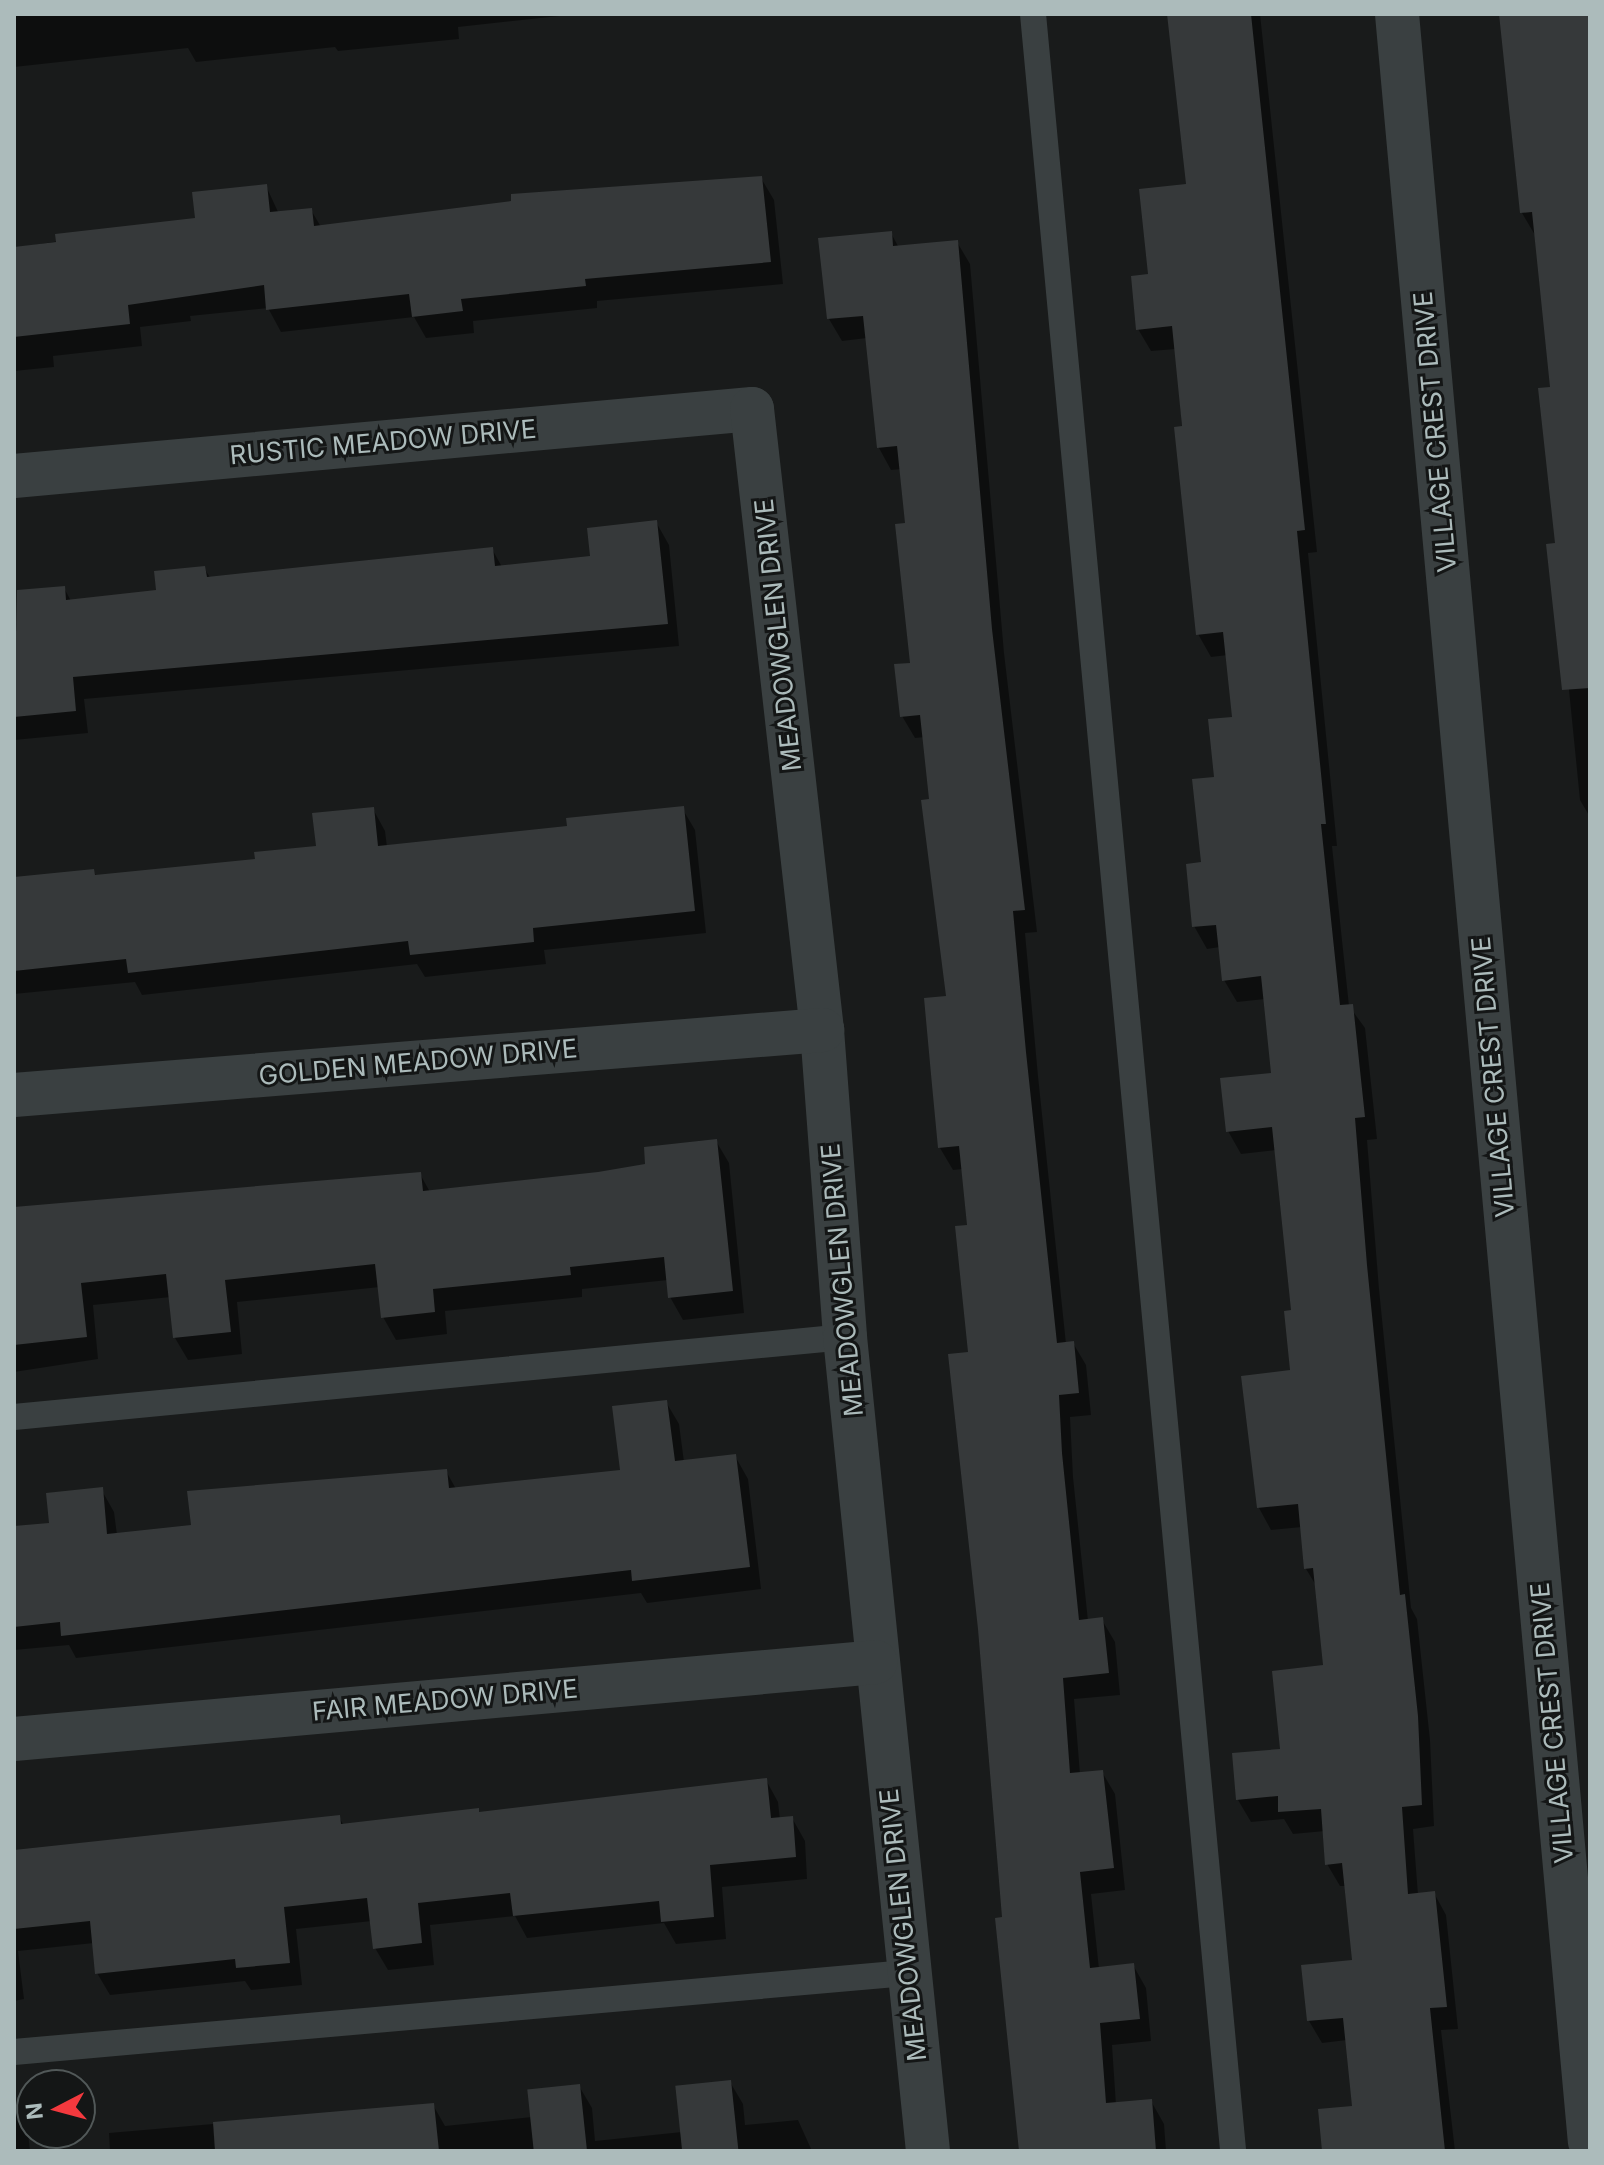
<!DOCTYPE html>
<style>
body{margin:0}
#map{position:relative;width:1604px;height:2165px;overflow:hidden;background:#191b1b;font-family:Inter,sans-serif}
div>[style]{position:absolute}
[style*='--x']{left:calc(var(--x)*1px);top:calc(var(--y)*1px);width:calc(var(--w)*1px);rotate:calc(var(--a)*1deg)}
.shadow>*{inset:0;background:#0007}
.building>*{inset:0;background:#36393a;transform-origin:0 0}
.service>*{height:26px;margin:-13px;padding:0 13px;transform-origin:13px;border-radius:13px;background:#3a4041}
.minor>*{height:44px;margin:-22px;padding:0 22px;transform-origin:22px;border-radius:22px;background:#3a4041}
span{translate:-50% -50%;white-space:nowrap;text-align:center;line-height:1.15;-webkit-text-stroke:6px #141616;paint-order:stroke}
.street-label{font-size:26px;color:#acbbbb}
.frame{position:absolute;inset:0;border:16px solid #acbbbb;pointer-events:none}
.north{position:absolute;left:16px;top:2069px;width:80px;height:80px;box-sizing:border-box;background:#141616;border:2px solid #515858;border-radius:50%;rotate:264deg;font-size:22px;font-weight:700;line-height:32px;text-align:center;color:#acbbbb}
.north::after{content:'';display:block;margin:auto;width:28px;height:36px;background:#f4393e;clip-path:polygon(50% 0,100% 100%,50% 72%,0 100%)}
</style>
<div id="map">
<div class="shadow">
<div style="clip-path:polygon(14px 14px,578px 14px,458px 27px,459px 39px,338px 51px,335px 47px,196px 62px,188px 48px,14px 67px)"></div>
<div style="clip-path:polygon(1169px 14px,1260px 14px,1317px 552px,1308px 553px,1337px 846px,1332px 846px,1349px 1006px,1365px 1028px,1377px 1139px,1367px 1140px,1379px 1289px,1411px 1608px,1417px 1619px,1430px 1740px,1434px 1826px,1413px 1829px,1418px 1895px,1434px 1893px,1446px 1915px,1458px 2029px,1441px 2030px,1455px 2151px,1325px 2151px,1354px 2108px,1347px 2040px,1322px 2043px,1309px 2021px,1355px 1962px,1347px 1886px,1340px 1886px,1327px 1864px,1325px 1831px,1293px 1834px,1284px 1819px,1251px 1822px,1238px 1800px,1282px 1751px,1325px 1667px,1317px 1587px,1306px 1569px,1302px 1527px,1271px 1530px,1259px 1508px,1293px 1372px,1293px 1312px,1276px 1150px,1241px 1154px,1228px 1131px,1273px 1074px,1265px 999px,1237px 1002px,1224px 980px,1220px 947px,1207px 949px,1194px 926px,1216px 778px,1234px 719px,1228px 655px,1211px 657px,1198px 634px,1176px 349px,1151px 351px,1138px 329px,1150px 276px,1189px 186px)"></div>
<div style="clip-path:polygon(1501px 14px,1590px 14px,1590px 817px,1580px 800px,1567px 670px,1553px 389px,1535px 235px,1522px 213px)"></div>
<div style="clip-path:polygon(761px 178px,774px 200px,783px 284px,597px 301px,597px 308px,473px 321px,474px 333px,426px 338px,414px 317px,281px 332px,268px 308px,190px 316px,191px 321px,140px 327px,142px 346px,53px 356px,54px 367px,14px 371px,14px 248px,197px 220px,266px 186px,279px 214px,311px 210px,321px 227px)"></div>
<div style="clip-path:polygon(891px 233px,899px 248px,957px 242px,970px 264px,1004px 653px,1037px 932px,1025px 933px,1038px 1076px,1066px 1344px,1073px 1343px,1086px 1365px,1091px 1415px,1070px 1417px,1073px 1477px,1088px 1621px,1102px 1620px,1115px 1642px,1120px 1695px,1074px 1699px,1080px 1774px,1102px 1772px,1115px 1794px,1125px 1890px,1091px 1894px,1099px 1969px,1133px 1965px,1146px 1988px,1151px 2041px,1112px 2045px,1116px 2105px,1151px 2101px,1164px 2124px,1166px 2151px,1021px 2151px,970px 1354px,969px 1227px,963px 1169px,953px 1170px,940px 1148px,949px 998px,925px 737px,915px 738px,902px 716px,912px 665px,907px 525px,902px 469px,891px 470px,879px 448px,867px 338px,842px 341px,829px 319px)"></div>
<div style="clip-path:polygon(656px 522px,669px 545px,679px 646px,84px 699px,88px 733px,14px 740px,14px 624px,22px 623px,64px 588px,71px 601px,159px 592px,204px 568px,211px 579px,492px 549px,502px 567px,592px 558px)"></div>
<div style="clip-path:polygon(682px 808px,695px 830px,706px 933px,544px 950px,546px 964px,425px 977px,417px 964px,142px 995px,135px 982px,14px 994px,14px 879px,93px 871px,97px 877px,257px 860px,318px 848px,373px 809px,385px 831px,387px 847px,569px 828px)"></div>
<div style="clip-path:polygon(716px 1141px,729px 1163px,744px 1313px,683px 1320px,670px 1297px,668px 1280px,582px 1289px,582px 1297px,445px 1311px,447px 1334px,396px 1340px,383px 1317px,380px 1287px,237px 1302px,242px 1354px,188px 1360px,175px 1338px,171px 1297px,93px 1305px,98px 1359px,14px 1372px,14px 1211px,420px 1174px,430px 1192px,598px 1174px,648px 1166px)"></div>
<div style="clip-path:polygon(666px 1402px,679px 1424px,684px 1462px,735px 1456px,748px 1479px,761px 1589px,647px 1603px,641px 1593px,76px 1658px,69px 1645px,14px 1650px,14px 1528px,52px 1524px,101px 1489px,114px 1512px,117px 1535px,193px 1527px,446px 1471px,456px 1489px,622px 1472px)"></div>
<div style="clip-path:polygon(766px 1780px,778px 1802px,780px 1820px,792px 1818px,805px 1841px,807px 1879px,722px 1887px,726px 1939px,676px 1944px,664px 1923px,527px 1938px,515px 1916px,430px 1925px,434px 1965px,388px 1970px,375px 1948px,372px 1921px,296px 1929px,302px 1985px,251px 1990px,245px 1981px,110px 1995px,97px 1973px,94px 1943px,18px 1951px,24px 1999px,14px 2001px,14px 1852px,339px 1817px,344px 1826px,480px 1814px)"></div>
<div style="clip-path:polygon(730px 2082px,743px 2104px,745px 2125px,798px 2120px,812px 2151px,110px 2151px,109px 2133px,433px 2105px,445px 2126px,532px 2117px,579px 2086px,592px 2108px,595px 2141px,682px 2132px)"></div>
<div style="clip-path:polygon(15px 2110px,28px 2133px,30px 2151px,14px 2151px)"></div>
</div>
<div class="building">
<div style="clip-path:polygon(1167px 14px,1251px 14px,1305px 530px,1297px 531px,1326px 824px,1321px 824px,1340px 1005px,1353px 1004px,1365px 1117px,1355px 1118px,1367px 1265px,1400px 1595px,1405px 1594px,1418px 1716px,1422px 1805px,1402px 1807px,1408px 1894px,1435px 1891px,1447px 2007px,1430px 2008px,1445px 2151px,1322px 2151px,1318px 2109px,1352px 2106px,1343px 2018px,1307px 2021px,1301px 1965px,1352px 1960px,1342px 1863px,1325px 1865px,1321px 1809px,1278px 1812px,1278px 1796px,1236px 1800px,1232px 1753px,1280px 1749px,1272px 1671px,1323px 1665px,1313px 1568px,1304px 1569px,1298px 1504px,1257px 1508px,1241px 1376px,1290px 1370px,1284px 1311px,1291px 1310px,1272px 1127px,1226px 1132px,1220px 1078px,1271px 1073px,1261px 976px,1222px 981px,1216px 925px,1192px 927px,1186px 864px,1201px 862px,1192px 779px,1214px 777px,1208px 719px,1232px 717px,1223px 632px,1196px 635px,1174px 427px,1182px 426px,1172px 326px,1136px 330px,1131px 276px,1148px 274px,1139px 189px,1186px 184px)"></div>
<div style="clip-path:polygon(1499px 14px,1590px 14px,1590px 688px,1562px 690px,1546px 544px,1555px 543px,1538px 388px,1550px 387px,1532px 212px,1520px 213px)"></div>
<div style="clip-path:polygon(762px 176px,771px 262px,585px 279px,586px 286px,461px 299px,463px 311px,412px 317px,409px 294px,266px 310px,264px 285px,128px 305px,130px 324px,14px 337px,14px 247px,56px 242px,55px 234px,195px 218px,192px 192px,267px 184px,270px 212px,312px 208px,314px 226px,511px 201px,511px 194px)"></div>
<div style="clip-path:polygon(892px 231px,893px 246px,958px 240px,992px 629px,1025px 910px,1013px 911px,1026px 1052px,1057px 1343px,1074px 1341px,1079px 1393px,1059px 1395px,1062px 1453px,1079px 1620px,1103px 1617px,1109px 1673px,1063px 1678px,1070px 1773px,1103px 1770px,1114px 1868px,1080px 1872px,1090px 1968px,1134px 1963px,1140px 2019px,1100px 2023px,1106px 2103px,1152px 2099px,1156px 2151px,1019px 2151px,995px 1918px,1002px 1917px,978px 1629px,948px 1354px,968px 1352px,955px 1226px,967px 1225px,959px 1146px,938px 1148px,932px 1085px,924px 998px,946px 996px,921px 800px,929px 799px,920px 715px,900px 717px,894px 664px,910px 663px,895px 524px,905px 523px,897px 446px,877px 448px,863px 316px,827px 319px,818px 238px)"></div>
<div style="clip-path:polygon(657px 520px,668px 624px,73px 677px,76px 711px,14px 717px,17px 590px,65px 586px,66px 600px,156px 590px,154px 571px,205px 566px,207px 577px,493px 547px,495px 566px,590px 556px,587px 528px)"></div>
<div style="clip-path:polygon(684px 806px,695px 911px,533px 928px,534px 942px,410px 955px,408px 941px,128px 973px,126px 959px,14px 971px,14px 877px,94px 869px,95px 875px,255px 859px,254px 852px,316px 846px,312px 813px,374px 807px,378px 846px,567px 826px,566px 818px)"></div>
<div style="clip-path:polygon(717px 1139px,733px 1291px,668px 1298px,664px 1257px,570px 1267px,571px 1275px,433px 1289px,435px 1312px,381px 1318px,375px 1264px,225px 1280px,231px 1332px,173px 1338px,166px 1274px,81px 1283px,87px 1337px,14px 1345px,14px 1207px,421px 1172px,423px 1191px,598px 1172px,645px 1164px,644px 1147px)"></div>
<div style="clip-path:polygon(667px 1400px,675px 1461px,736px 1454px,750px 1567px,632px 1581px,631px 1570px,61px 1636px,60px 1622px,14px 1627px,14px 1526px,49px 1523px,46px 1493px,103px 1487px,107px 1534px,191px 1525px,187px 1491px,447px 1469px,449px 1488px,620px 1470px,612px 1406px)"></div>
<div style="clip-path:polygon(767px 1778px,771px 1818px,793px 1816px,796px 1857px,710px 1865px,714px 1917px,661px 1922px,659px 1901px,513px 1916px,510px 1893px,418px 1903px,422px 1943px,373px 1949px,367px 1898px,284px 1907px,290px 1963px,236px 1968px,235px 1959px,95px 1974px,90px 1921px,14px 1929px,14px 1850px,340px 1815px,341px 1824px,479px 1808px,479px 1812px)"></div>
<div style="left:731px;top:2080px;width:71px;height:56px;rotate:84deg"></div>
<div style="left:580px;top:2084px;width:67px;height:53px;rotate:84deg"></div>
<div style="clip-path:polygon(434px 2103px,439px 2151px,215px 2151px,213px 2122px)"></div>
</div>
<div class="service">
<div style="--x:1033;--y:14;--w:2146;--a:84.65"></div>
<div style="--x:14;--y:1417;--w:835;--a:-5.5"></div>
<div style="--x:14;--y:2052;--w:896;--a:-5.06"></div>
</div>
<div class="minor">
<div style="--x:1397;--y:14;--w:2136;--a:84.82"></div>
<div style="--x:14;--y:476;--w:741;--a:-5.19"></div>
<div style="--x:752;--y:409;--w:625;--a:83.57"></div>
<div style="--x:822;--y:1030;--w:308;--a:85.7"></div>
<div style="--x:845;--y:1337;--w:818;--a:84.18"></div>
<div style="--x:14;--y:1095;--w:811;--a:-4.6"></div>
<div style="--x:14;--y:1739;--w:865;--a:-5.1"></div>
</div>
<div class="street-label">
<span style="left:1435px;top:432px;rotate:-95deg">VILLAGE CREST DRIVE</span>
<span style="left:383px;top:442px;rotate:-5deg">RUSTIC MEADOW DRIVE</span>
<span style="left:778px;top:635px;rotate:-96deg">MEADOWGLEN DRIVE</span>
<span style="left:418px;top:1062px;rotate:-5deg">GOLDEN MEADOW DRIVE</span>
<span style="left:1493px;top:1077px;rotate:-95deg">VILLAGE CREST DRIVE</span>
<span style="left:842px;top:1280px;rotate:-95deg">MEADOWGLEN DRIVE</span>
<span style="left:445px;top:1700px;rotate:-5deg">FAIR MEADOW DRIVE</span>
<span style="left:1552px;top:1723px;rotate:-95deg">VILLAGE CREST DRIVE</span>
<span style="left:903px;top:1925px;rotate:-96deg">MEADOWGLEN DRIVE</span>
</div>
<div class="frame"></div>
<div class="north">N</div>
</div>
